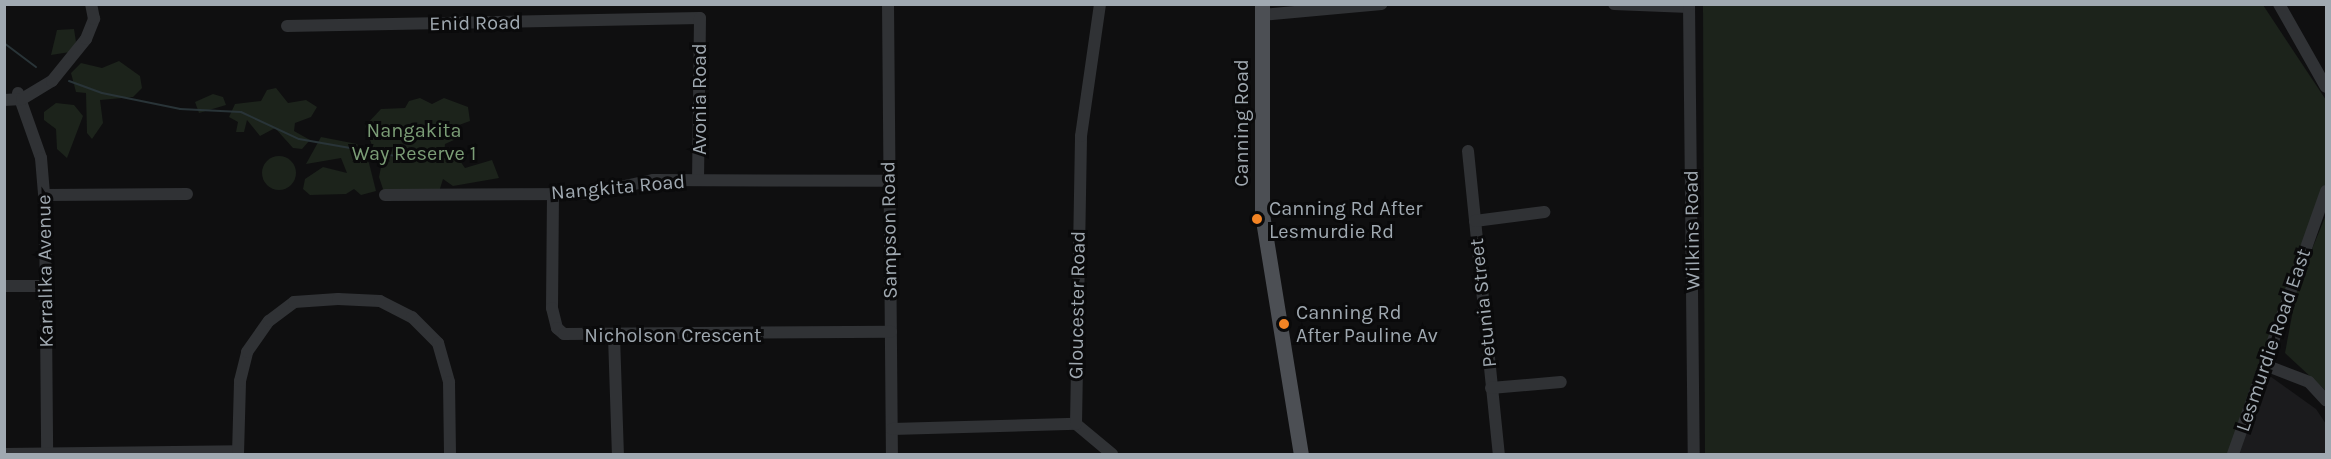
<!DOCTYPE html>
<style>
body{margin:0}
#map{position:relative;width:2331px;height:459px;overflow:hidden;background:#0f0f10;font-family:Karla,sans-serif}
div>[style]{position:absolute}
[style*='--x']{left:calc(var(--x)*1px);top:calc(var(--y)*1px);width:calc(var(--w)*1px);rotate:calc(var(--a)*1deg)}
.built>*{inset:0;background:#1b1b1d}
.green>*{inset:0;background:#1c231b}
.round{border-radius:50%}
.stream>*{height:2px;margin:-1px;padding:0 1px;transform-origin:1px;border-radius:1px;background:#293438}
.minor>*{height:12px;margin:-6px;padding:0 6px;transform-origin:6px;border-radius:6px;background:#303235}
.major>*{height:15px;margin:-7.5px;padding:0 7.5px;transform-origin:7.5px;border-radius:7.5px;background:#4c4f54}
.dots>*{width:16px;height:16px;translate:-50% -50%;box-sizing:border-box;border:3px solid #0a0a0b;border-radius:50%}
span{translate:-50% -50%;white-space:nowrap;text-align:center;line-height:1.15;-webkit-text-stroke:6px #0a0a0b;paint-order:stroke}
.street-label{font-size:20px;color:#a0a9b1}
.park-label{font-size:20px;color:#7b9d76}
.poi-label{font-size:20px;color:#a0a9b1}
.left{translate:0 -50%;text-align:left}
.frame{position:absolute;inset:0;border:6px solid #a0a9b1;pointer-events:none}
</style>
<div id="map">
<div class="built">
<div style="clip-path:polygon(2267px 374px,2316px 409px,2326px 424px,2326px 454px,2237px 454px)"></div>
</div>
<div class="green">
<div style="clip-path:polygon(1703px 5px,2263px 5px,2326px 100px,2326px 191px,2228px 454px,1705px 454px)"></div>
<div style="clip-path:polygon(74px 29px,76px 42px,70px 52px,51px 55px,57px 30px)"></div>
<div style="clip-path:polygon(119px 61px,140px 76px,142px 88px,133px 97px,100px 100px,103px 123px,92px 139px,87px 133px,86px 93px,76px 92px,71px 73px,81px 63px,102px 68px)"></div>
<div style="clip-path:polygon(276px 88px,288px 103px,306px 100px,317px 107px,311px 117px,295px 123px,294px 131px,310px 140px,302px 149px,293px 148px,275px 128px,260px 136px,247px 120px,244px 132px,236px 132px,238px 122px,229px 117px,235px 104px,261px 101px,267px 90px)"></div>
<div style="clip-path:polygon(213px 94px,223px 97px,226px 105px,199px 113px,195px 102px)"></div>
<div style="clip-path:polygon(420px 98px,432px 104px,444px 98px,468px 107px,470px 121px,459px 125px,456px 139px,445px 144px,444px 158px,460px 161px,465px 168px,492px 160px,499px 178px,453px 186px,443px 179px,438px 195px,385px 195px,379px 177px,383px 157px,374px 151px,365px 126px,381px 109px,405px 108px,409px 101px)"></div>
<div style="clip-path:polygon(56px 103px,74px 105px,83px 116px,67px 158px,57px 149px,56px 129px,44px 120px,44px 112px)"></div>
<div style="clip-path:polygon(321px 137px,357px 144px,369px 163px,376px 191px,361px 195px,354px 189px,346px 194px,310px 195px,303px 189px,305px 179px,323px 167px,347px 173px,341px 158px,306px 164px)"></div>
<div class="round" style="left:262px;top:156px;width:34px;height:34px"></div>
<div style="clip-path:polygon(2326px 215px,2326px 391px,2285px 353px,2298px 283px)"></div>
</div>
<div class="stream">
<div style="--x:4;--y:43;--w:40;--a:37"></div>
<div style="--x:69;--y:81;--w:35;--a:20"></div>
<div style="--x:102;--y:93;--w:80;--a:11.6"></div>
<div style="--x:180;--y:109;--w:61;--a:2.8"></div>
<div style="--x:241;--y:112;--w:64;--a:25"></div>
<div style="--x:299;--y:139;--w:127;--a:10"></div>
</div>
<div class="minor">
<div style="--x:888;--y:4;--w:450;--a:89.5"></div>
<div style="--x:1614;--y:4;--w:75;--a:2.3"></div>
<div style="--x:1689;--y:4;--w:450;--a:89.4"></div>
<div style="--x:2279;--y:4;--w:95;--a:60.5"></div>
<div style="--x:1262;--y:15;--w:120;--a:-5.3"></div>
<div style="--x:287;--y:26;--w:413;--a:-1.1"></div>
<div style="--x:700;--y:18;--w:161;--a:90.7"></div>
<div style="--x:18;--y:93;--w:69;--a:70.5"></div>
<div style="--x:41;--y:158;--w:48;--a:85.2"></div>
<div style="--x:45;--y:206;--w:247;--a:89.5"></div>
<div style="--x:4;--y:100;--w:18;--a:-3"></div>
<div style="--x:22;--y:99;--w:35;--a:-31"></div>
<div style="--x:52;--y:81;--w:54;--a:-51"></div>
<div style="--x:86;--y:39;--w:22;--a:-68"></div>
<div style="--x:94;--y:19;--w:15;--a:-101"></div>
<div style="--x:1468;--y:151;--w:305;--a:84.2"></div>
<div style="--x:553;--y:194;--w:114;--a:90.5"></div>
<div style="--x:552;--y:308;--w:21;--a:76"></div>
<div style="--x:557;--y:328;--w:9;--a:41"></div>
<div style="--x:564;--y:334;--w:327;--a:-0.4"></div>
<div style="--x:45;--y:195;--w:142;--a:-0.4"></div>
<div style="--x:385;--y:195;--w:202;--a:-0.3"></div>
<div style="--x:587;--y:194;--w:67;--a:-12"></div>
<div style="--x:653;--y:180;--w:235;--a:0.2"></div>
<div style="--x:1475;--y:221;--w:70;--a:-7.4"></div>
<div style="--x:4;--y:286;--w:42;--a:0"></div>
<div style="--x:614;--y:336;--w:118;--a:88.1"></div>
<div style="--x:2265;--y:365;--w:47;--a:21.1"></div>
<div style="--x:2309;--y:382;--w:25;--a:47"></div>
<div style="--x:1491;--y:388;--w:70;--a:-4.9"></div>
<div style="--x:1076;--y:424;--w:47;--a:39.8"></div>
<div style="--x:892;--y:429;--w:184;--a:-1.6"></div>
<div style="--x:1076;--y:424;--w:288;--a:-89"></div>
<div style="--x:1081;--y:136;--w:133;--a:-81.8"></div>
<div style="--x:4;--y:454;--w:234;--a:-0.7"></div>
<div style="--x:238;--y:454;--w:73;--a:-88.4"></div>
<div style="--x:240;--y:381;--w:30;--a:-76"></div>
<div style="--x:247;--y:352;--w:38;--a:-55"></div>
<div style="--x:269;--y:321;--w:31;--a:-37"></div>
<div style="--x:294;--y:302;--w:44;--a:-3.9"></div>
<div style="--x:338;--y:299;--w:42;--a:2.7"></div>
<div style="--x:380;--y:301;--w:36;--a:27"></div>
<div style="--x:412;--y:317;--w:37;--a:45"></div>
<div style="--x:438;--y:343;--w:41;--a:74.2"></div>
<div style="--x:449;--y:382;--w:72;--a:89.2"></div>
<div style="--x:2233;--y:454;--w:279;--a:-70.5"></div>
</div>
<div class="major">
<div style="--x:1262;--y:4;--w:210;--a:90"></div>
<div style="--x:1262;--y:214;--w:243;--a:80.8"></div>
</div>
<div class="dots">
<div style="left:1257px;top:219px;background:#f38424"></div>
<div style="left:1284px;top:324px;background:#f38424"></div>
</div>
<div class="street-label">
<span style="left:475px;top:23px;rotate:-1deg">Enid Road</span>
<span style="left:699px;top:99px;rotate:-90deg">Avonia Road</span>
<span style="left:1241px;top:123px;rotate:-90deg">Canning Road</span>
<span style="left:618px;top:187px;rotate:-5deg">Nangkita Road</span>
<span style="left:889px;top:230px;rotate:-91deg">Sampson Road</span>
<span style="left:1692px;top:230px;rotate:-91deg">Wilkins Road</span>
<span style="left:45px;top:271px;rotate:-91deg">Karralika Avenue</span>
<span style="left:1483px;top:303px;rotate:-96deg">Petunia Street</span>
<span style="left:1077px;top:305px;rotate:-89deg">Gloucester Road</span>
<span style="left:673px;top:335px">Nicholson Crescent</span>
<span style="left:2273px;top:340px;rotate:-71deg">Lesmurdie Road East</span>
</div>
<div class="park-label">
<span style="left:414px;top:142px">Nangakita<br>Way Reserve 1</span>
</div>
<div class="poi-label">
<span class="left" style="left:1269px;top:220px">Canning Rd After<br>Lesmurdie Rd</span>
<span class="left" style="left:1296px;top:324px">Canning Rd<br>After Pauline Av</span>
</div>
<div class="frame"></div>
</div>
